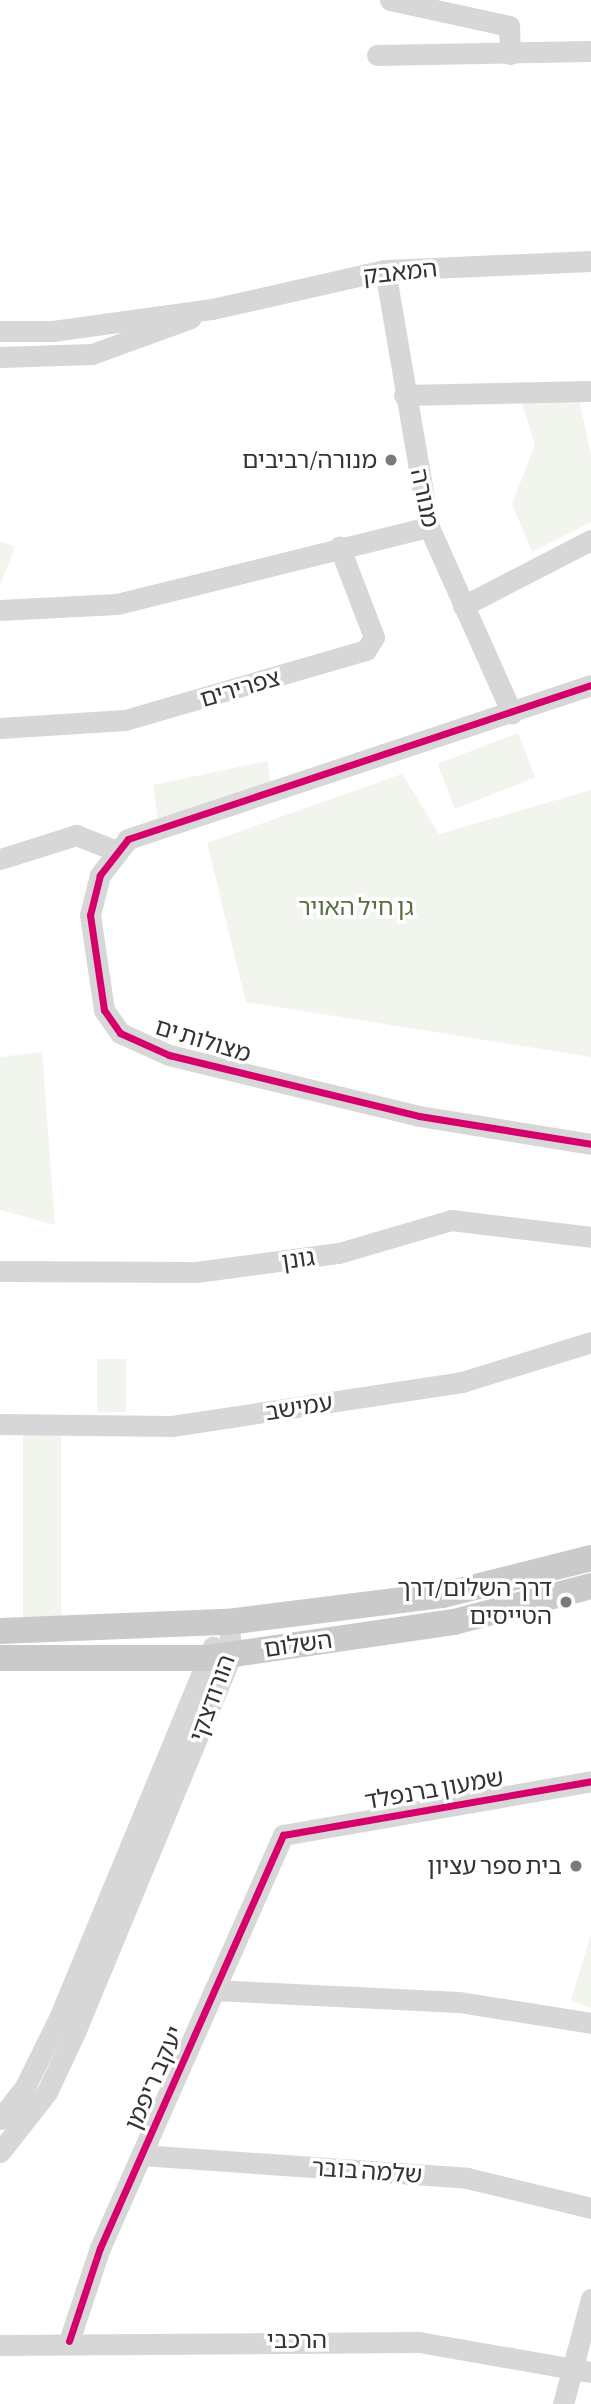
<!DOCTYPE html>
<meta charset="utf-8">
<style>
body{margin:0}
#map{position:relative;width:591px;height:2404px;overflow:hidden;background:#fff;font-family:"Asap Condensed","Noto Sans Hebrew",sans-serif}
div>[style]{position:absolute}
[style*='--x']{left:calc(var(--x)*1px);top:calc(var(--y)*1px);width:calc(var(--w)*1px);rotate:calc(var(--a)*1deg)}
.green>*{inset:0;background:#f1f5ed;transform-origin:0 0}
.minor>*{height:21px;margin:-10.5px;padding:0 10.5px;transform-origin:10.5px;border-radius:10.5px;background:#d7d7d7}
.major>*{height:26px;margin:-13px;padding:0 13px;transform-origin:13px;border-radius:13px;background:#cacaca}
.cycleway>*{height:7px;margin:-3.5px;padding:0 3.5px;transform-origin:3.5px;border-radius:3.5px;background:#d6006c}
.dots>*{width:19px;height:19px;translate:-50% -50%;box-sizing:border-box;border:4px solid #fff;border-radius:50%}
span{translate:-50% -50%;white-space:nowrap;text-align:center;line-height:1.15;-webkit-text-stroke:7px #fff;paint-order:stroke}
.street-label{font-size:24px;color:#333}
.poi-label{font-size:24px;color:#333}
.right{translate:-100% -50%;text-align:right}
.park-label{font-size:24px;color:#56703f}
</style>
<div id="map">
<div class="green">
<div style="clip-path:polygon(578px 395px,591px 455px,591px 522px,532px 552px,512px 504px,535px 445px,522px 403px)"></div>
<div style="clip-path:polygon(0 541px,15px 547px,0 585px)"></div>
<div style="left:518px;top:733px;width:48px;height:86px;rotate:69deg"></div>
<div style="clip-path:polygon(267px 761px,272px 789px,159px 827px,153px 785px)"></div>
<div style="clip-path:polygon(402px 774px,439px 834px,591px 790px,591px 1057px,246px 1002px,207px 843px)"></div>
<div style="clip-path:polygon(42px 1052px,55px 1225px,0 1210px,0 1057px)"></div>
<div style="left:97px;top:1359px;width:29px;height:53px"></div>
<div style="left:23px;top:1425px;width:38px;height:194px"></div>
<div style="clip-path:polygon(591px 1934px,591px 2008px,571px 2000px)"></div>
</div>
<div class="minor">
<div style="--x:390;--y:0;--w:122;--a:12.3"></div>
<div style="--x:509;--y:26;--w:28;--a:88"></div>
<div style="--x:377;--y:55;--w:214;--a:-1.1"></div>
<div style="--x:385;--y:270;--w:261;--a:80.3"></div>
<div style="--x:429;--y:527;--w:204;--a:66"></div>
<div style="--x:0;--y:331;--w:53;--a:0"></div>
<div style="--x:53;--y:331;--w:161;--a:-7.9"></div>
<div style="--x:212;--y:309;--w:177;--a:-12.7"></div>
<div style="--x:385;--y:270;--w:206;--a:-2.5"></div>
<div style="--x:0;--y:357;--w:92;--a:-1.9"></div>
<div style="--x:92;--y:354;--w:105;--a:-20"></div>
<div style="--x:404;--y:395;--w:187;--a:-1.2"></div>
<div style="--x:463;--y:606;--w:144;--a:-27.3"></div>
<div style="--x:0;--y:610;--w:117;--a:-2.9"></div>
<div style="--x:117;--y:604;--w:321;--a:-13.9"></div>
<div style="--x:591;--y:685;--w:488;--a:161.6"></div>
<div style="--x:128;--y:839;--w:46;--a:127.9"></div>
<div style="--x:100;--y:875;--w:41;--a:104"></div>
<div style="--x:90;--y:915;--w:96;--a:81.6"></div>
<div style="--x:104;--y:1010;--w:28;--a:55"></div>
<div style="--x:120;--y:1033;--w:54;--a:24.2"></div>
<div style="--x:169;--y:1055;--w:257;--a:13.7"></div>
<div style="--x:419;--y:1116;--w:174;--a:9.2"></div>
<div style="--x:0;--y:728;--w:125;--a:-3.7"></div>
<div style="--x:125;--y:720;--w:251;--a:-16.2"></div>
<div style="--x:366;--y:650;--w:15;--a:-58"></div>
<div style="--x:374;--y:637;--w:97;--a:-111"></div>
<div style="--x:0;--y:859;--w:80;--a:-17.5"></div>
<div style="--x:76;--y:835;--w:41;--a:21.5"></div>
<div style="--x:0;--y:1271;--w:196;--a:0.3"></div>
<div style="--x:196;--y:1272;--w:144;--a:-7.6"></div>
<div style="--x:339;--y:1253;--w:117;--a:-16.4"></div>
<div style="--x:451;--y:1220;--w:141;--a:6.9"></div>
<div style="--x:0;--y:1424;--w:172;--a:0.7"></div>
<div style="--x:172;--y:1426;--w:293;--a:-8.6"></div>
<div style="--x:462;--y:1382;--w:135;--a:-17.2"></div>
<div style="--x:214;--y:1990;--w:245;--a:2.8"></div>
<div style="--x:459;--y:2002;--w:134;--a:9"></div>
<div style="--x:0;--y:2119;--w:41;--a:-52"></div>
<div style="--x:25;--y:2087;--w:77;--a:-63.8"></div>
<div style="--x:59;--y:2018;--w:402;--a:-67.5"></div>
<div style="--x:0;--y:2152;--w:76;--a:-51.9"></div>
<div style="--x:47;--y:2092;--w:68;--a:-64.9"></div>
<div style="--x:76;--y:2030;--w:407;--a:-67.5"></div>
<div style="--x:232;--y:1654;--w:32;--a:-97"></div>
<div style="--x:141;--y:2155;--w:327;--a:4"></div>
<div style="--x:467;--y:2178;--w:128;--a:13.6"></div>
<div style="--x:69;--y:2341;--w:98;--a:-71.6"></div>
<div style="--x:100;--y:2248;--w:452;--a:-66.1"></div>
<div style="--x:283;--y:1835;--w:313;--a:-9.9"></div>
<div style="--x:0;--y:2345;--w:419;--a:-0.4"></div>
<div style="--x:419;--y:2342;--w:175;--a:9.9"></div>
<div style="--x:563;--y:2404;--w:109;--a:-75.1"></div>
</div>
<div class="major">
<div style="--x:0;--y:1631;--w:228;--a:-2.3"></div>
<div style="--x:228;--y:1622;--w:217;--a:-7.2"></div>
<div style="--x:443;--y:1595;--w:153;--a:-14"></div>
<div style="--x:0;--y:1658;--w:207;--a:0"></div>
<div style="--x:207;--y:1658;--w:250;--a:-8.3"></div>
<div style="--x:454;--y:1622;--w:142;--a:-14.7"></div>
</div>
<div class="cycleway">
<div style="--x:591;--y:685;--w:488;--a:161.6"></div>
<div style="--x:128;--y:839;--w:46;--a:127.9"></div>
<div style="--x:100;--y:875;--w:41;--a:104"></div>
<div style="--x:90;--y:915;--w:96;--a:81.6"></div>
<div style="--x:104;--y:1010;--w:28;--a:55"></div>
<div style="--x:120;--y:1033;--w:54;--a:24.2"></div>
<div style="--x:169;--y:1055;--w:257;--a:13.7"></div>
<div style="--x:419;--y:1116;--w:174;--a:9.2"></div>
<div style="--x:69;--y:2341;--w:98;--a:-71.6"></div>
<div style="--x:100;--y:2248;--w:452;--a:-66.1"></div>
<div style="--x:283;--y:1835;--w:313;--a:-9.9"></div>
</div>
<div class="dots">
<div style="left:391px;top:460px;background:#7a7a7a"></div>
<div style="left:566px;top:1602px;background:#7a7a7a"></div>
<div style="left:576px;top:1866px;background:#7a7a7a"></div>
</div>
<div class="street-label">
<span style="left:400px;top:272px;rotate:-6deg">המאבק</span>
<span style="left:425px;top:498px;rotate:78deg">מנורה</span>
<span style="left:240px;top:688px;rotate:-16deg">צפרירים</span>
<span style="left:203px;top:1040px;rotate:17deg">מצולות ים</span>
<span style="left:298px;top:1259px;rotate:-8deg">גונן</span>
<span style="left:299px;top:1407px;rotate:-9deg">עמישב</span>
<span style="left:298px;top:1644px;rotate:-8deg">השלום</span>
<span style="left:212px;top:1698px;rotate:-70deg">הורודצקי</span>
<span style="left:434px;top:1789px;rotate:-10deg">שמעון ברנפלד</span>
<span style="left:154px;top:2078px;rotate:-66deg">יעקב ריפמן</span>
<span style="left:367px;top:2171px;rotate:4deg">שלמה בובר</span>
<span style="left:297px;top:2340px">הרכבי</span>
</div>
<div class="poi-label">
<span class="right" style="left:377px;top:460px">מנורה/רביבים</span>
<span class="right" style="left:552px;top:1602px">דרך השלום/דרך<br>הטייסים</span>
<span class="right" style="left:562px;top:1866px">בית ספר עציון</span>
</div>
<div class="park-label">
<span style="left:356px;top:907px">גן חיל האויר</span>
</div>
</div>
